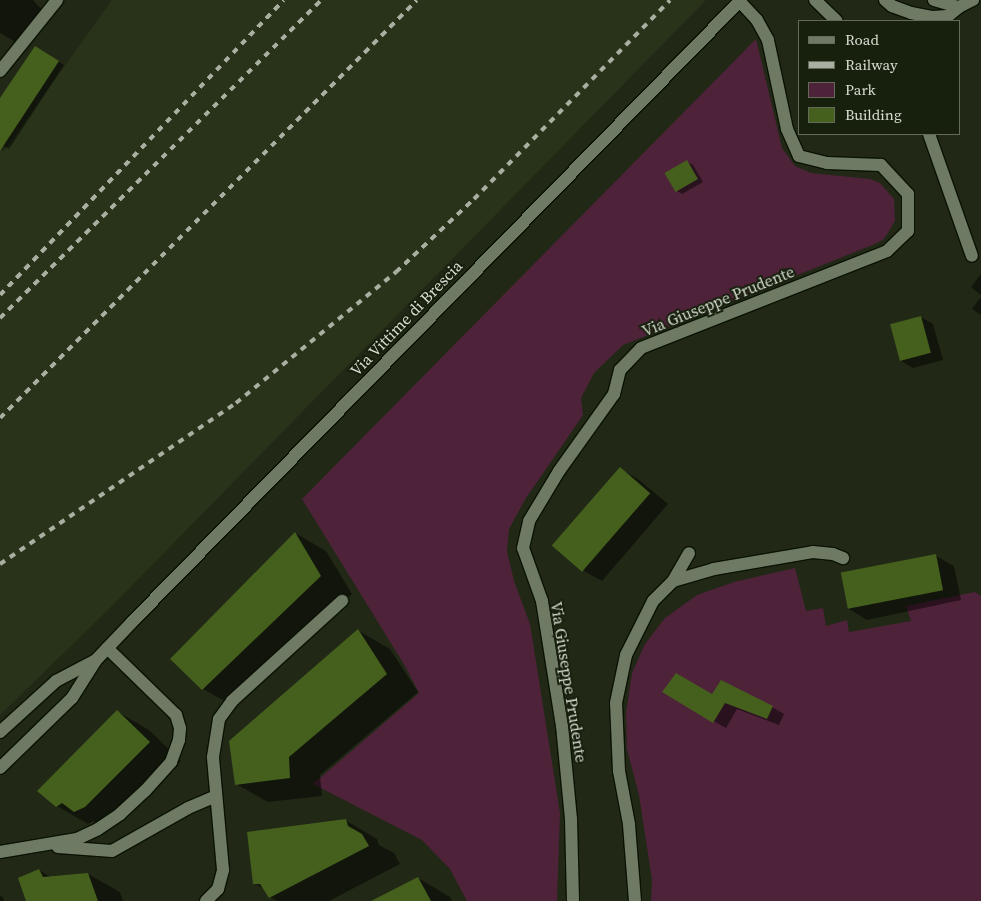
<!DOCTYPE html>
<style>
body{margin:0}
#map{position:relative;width:981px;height:901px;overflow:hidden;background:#212916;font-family:"Source Serif 4",serif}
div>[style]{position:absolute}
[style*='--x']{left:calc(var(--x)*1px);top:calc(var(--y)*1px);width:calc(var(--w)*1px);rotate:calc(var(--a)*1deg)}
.built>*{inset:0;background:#28331a}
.green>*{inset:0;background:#4e2239}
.shadow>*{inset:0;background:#0007}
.building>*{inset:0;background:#455f1d;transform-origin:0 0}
.roads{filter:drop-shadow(1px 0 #0a1203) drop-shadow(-1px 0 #0a1203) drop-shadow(0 1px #0a1203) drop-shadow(0 -1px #0a1203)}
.lane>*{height:12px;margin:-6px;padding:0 6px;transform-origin:6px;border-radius:6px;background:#6f7a64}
.street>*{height:12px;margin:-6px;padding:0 6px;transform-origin:6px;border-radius:6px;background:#6f7a64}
.secondary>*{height:12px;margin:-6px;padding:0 6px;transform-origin:6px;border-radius:6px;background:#6f7a64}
.rail>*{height:4px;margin-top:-2px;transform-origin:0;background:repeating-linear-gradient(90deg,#a9b0a2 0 6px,transparent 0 12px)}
span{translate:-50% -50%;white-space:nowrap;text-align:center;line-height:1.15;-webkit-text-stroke:4px #171f0d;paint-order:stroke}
.street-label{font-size:16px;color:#d7ddd1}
.legend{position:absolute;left:798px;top:20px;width:162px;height:115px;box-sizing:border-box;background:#171f0d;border:1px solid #646b5b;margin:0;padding:6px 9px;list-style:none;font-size:15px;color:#d7ddd1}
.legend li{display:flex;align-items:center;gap:10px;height:25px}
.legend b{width:25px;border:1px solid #646b5b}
</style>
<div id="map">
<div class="built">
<div style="clip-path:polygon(112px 0,706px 0,110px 608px,0 715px,0 150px,4px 151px)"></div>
</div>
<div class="green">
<div style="clip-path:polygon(756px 39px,782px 148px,795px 166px,811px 173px,870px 179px,880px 183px,894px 199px,895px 221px,884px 239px,875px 244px,623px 345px,594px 373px,581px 398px,583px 415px,526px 498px,509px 529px,507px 551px,514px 581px,530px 624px,560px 813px,557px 901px,467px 901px,450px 869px,422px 840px,313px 784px,419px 693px,405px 666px,302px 499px)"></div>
<div style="clip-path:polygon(795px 568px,806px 611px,823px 608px,826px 626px,847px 620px,849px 632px,911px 621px,906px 606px,975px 592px,981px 596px,981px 901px,651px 901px,652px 880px,639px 795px,627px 749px,626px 713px,632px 673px,645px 644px,665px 618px,697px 595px,734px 582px)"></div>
</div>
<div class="shadow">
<div style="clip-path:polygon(0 0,33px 0,50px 19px,19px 44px,0 33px)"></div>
<div style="clip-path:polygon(36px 48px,64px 65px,9px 149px,0 144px,0 100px)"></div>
<div style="clip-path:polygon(687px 162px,693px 165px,703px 182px,682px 194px,677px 191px)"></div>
<div style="clip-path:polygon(981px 274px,981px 295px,971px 287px)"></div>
<div style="clip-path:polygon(981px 297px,981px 315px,972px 309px)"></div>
<div style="clip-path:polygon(921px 317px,933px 324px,943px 360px,913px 368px,901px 361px)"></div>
<div style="clip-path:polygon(620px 469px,638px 479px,668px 504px,602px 581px,584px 571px)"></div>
<div style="clip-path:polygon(295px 533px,326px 551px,352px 594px,235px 707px,203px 689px)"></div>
<div style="clip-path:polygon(936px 556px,954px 566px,961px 600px,867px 620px,849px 609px)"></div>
<div style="clip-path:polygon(359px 631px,390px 649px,418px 692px,320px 775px,322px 796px,268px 802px,236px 784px)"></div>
<div style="clip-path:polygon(663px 692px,712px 696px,772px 707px,784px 714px,779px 725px,737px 709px,726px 728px)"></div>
<div style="clip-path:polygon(118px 712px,149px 730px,181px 761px,117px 825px,107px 829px,93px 821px,88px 824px,57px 806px)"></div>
<div style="clip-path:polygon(345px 820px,377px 839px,379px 845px,394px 853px,400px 864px,329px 901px,277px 901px,270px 897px,265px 890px,254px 883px)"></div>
<div style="clip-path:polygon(39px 870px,51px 877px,88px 874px,120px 892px,123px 901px,27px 901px)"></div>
<div style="clip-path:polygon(418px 878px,450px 897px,452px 901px,374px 901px)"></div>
<div style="clip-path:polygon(0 896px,3px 897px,4px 901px,0 901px)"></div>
</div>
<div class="building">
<div style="clip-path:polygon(35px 46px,59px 61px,0 151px,0 98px)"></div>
<div style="left:687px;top:160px;width:22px;height:26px;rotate:60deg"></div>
<div style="left:921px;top:316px;width:38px;height:32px;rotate:75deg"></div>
<div style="left:620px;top:467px;width:40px;height:104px;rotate:41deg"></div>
<div style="clip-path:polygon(295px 532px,321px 576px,202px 690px,170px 659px)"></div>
<div style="left:936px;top:554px;width:37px;height:97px;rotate:79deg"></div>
<div style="clip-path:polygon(358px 629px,387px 674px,289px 757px,290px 778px,235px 785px,229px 741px)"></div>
<div style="clip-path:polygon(676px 673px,712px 694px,721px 680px,773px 706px,767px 719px,725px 703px,713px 723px,662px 692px)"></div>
<div style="clip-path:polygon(117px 710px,150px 742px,85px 807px,74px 812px,62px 803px,56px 807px,37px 791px)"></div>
<div style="clip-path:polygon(346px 819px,348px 826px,362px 834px,369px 846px,269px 898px,260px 884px,253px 884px,247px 832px)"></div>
<div style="clip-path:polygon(39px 869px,43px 877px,88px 873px,98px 901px,26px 901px,18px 878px)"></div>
<div style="clip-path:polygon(418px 877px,431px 901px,371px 901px)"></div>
</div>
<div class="roads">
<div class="lane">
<div style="--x:0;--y:71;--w:91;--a:-51.2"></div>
</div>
<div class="street">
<div style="--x:815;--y:0;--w:30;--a:44"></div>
<div style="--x:929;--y:134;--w:129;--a:70.6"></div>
<div style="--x:673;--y:581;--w:43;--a:-16.3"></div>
<div style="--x:714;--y:569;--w:100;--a:-9.7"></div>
<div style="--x:813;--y:552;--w:20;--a:6"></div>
<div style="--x:833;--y:554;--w:11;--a:22"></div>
<div style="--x:58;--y:847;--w:54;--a:4.2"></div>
<div style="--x:112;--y:851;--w:87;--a:-29.5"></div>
<div style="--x:188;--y:808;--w:30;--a:-23"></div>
<div style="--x:0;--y:852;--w:78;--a:-9.6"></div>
<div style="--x:77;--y:839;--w:23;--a:-25"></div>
<div style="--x:98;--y:829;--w:27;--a:-34"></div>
<div style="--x:120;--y:814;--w:34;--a:-43"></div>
<div style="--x:145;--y:791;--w:39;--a:-48"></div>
<div style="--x:171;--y:762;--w:23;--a:-70"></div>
<div style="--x:179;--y:740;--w:12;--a:-85"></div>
<div style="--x:180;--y:728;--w:14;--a:-107"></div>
<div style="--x:176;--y:715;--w:96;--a:-135.8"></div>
<div style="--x:206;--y:901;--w:17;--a:-45"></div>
<div style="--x:218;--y:889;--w:20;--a:-75"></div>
<div style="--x:223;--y:870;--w:113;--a:-95.1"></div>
<div style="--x:213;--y:757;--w:38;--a:-81"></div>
<div style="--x:219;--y:719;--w:22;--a:-54"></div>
<div style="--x:232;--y:701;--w:149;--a:-42.3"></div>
<div style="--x:573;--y:901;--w:82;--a:-91.4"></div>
<div style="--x:571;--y:819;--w:93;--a:-95.5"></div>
<div style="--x:562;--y:726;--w:127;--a:-99.1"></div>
<div style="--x:542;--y:601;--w:56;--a:-109.7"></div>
<div style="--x:523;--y:548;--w:28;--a:-77"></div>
<div style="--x:529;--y:521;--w:58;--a:-59"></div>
<div style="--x:559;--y:471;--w:95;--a:-54.5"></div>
<div style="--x:614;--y:394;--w:25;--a:-76"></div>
<div style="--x:620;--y:370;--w:30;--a:-46"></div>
<div style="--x:641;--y:348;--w:264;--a:-21.5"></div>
<div style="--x:887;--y:251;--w:29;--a:-44"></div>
<div style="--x:908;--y:231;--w:37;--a:-90"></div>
<div style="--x:908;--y:194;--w:40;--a:-133"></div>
<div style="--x:881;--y:165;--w:54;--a:-177.9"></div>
<div style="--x:827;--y:163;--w:29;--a:-166"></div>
<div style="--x:799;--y:156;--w:30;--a:-114"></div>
<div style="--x:787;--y:129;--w:91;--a:-102.1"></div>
<div style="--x:768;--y:40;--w:23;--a:-119"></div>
<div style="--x:757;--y:20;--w:26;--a:-133"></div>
<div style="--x:635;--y:901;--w:77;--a:-94.5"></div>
<div style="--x:629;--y:824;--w:54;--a:-100.7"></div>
<div style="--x:619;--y:771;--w:68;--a:-92.5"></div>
<div style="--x:616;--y:703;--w:49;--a:-78.2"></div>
<div style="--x:626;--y:655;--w:60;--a:-63.4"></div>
<div style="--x:653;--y:601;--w:28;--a:-45"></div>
<div style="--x:673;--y:581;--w:32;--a:-60"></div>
</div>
<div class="secondary">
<div style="--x:885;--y:0;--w:9;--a:41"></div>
<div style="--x:892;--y:6;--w:20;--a:20"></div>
<div style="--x:911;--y:13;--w:21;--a:11"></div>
<div style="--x:932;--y:17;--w:16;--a:-4"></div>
<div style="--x:948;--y:16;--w:14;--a:-39"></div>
<div style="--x:959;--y:7;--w:16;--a:-27"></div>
<div style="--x:934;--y:0;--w:26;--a:16"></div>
<div style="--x:0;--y:732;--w:76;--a:-42.3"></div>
<div style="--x:56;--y:681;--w:43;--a:-27.8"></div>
<div style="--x:0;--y:768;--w:100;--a:-44.2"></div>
<div style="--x:72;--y:698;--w:45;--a:-57.7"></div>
<div style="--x:96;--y:660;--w:52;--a:-46.5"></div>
<div style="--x:132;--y:622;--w:870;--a:-45.61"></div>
</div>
</div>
<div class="rail">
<div style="--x:0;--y:295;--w:409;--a:-46.1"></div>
<div style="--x:0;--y:318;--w:452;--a:-44.7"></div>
<div style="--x:0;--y:418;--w:590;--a:-45.07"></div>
<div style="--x:0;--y:564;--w:286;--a:-34.3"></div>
<div style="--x:236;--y:403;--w:207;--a:-39.3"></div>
<div style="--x:396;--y:272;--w:107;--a:-43.1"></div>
<div style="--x:474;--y:199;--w:279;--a:-45.4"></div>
</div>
<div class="street-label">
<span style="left:718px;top:301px;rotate:-22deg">Via Giuseppe Prudente</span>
<span style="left:406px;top:318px;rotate:-46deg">Via Vittime di Brescia</span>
<span style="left:569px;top:682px;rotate:81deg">Via Giuseppe Prudente</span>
</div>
<ul class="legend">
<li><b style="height:6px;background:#6f7a64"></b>Road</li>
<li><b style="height:6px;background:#a9b0a2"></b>Railway</li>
<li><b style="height:14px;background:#4e2239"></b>Park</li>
<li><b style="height:14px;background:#455f1d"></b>Building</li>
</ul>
</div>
